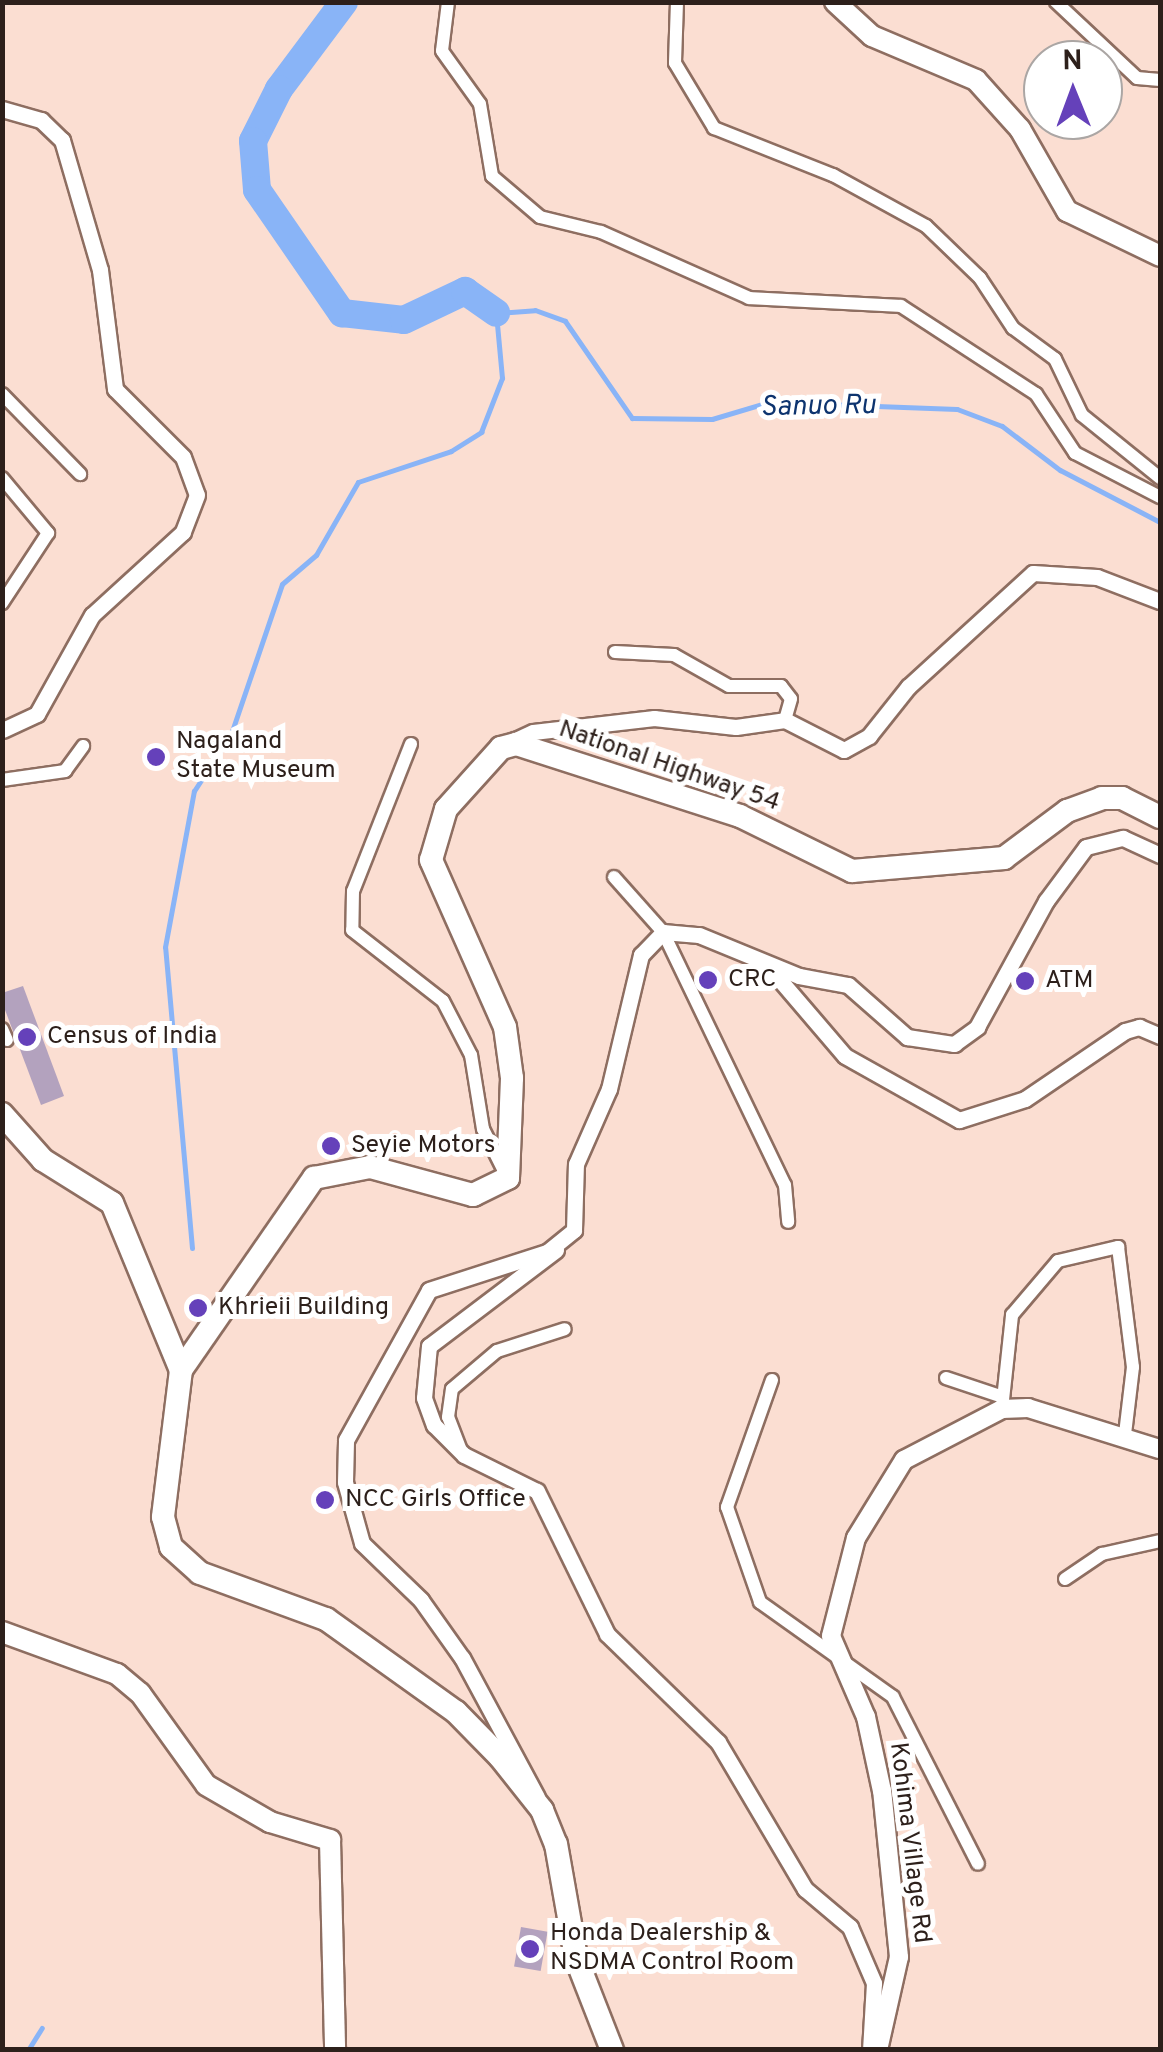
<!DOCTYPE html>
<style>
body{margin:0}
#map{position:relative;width:1163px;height:2052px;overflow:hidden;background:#fbded2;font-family:Overpass,sans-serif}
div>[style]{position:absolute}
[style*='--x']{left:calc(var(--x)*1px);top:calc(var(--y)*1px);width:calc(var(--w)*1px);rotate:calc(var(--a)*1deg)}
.stream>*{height:5px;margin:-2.5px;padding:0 2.5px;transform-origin:2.5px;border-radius:2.5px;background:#89b4f7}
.river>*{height:28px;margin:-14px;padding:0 14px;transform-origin:14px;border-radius:14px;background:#89b4f7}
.building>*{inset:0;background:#b3a2be;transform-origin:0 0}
.roads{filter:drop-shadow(2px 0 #8e6e61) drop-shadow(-2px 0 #8e6e61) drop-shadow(0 2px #8e6e61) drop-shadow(0 -2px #8e6e61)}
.minor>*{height:12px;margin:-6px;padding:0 6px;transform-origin:6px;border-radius:6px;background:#fff}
.tertiary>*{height:15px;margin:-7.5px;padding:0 7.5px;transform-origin:7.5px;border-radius:7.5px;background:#fff}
.secondary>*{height:18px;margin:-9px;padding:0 9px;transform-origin:9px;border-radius:9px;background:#fff}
.primary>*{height:20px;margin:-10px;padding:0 10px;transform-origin:10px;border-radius:10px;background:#fff}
.trunk>*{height:22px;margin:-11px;padding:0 11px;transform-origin:11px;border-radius:11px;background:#fff}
.dots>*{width:28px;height:28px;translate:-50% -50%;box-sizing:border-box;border:5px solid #fff;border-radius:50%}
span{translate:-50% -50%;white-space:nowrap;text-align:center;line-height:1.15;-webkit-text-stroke:10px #fff;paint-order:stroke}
.poi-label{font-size:25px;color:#2d201b}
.left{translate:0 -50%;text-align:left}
.street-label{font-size:25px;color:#2d201b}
.water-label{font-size:28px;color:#0d346f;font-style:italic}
.frame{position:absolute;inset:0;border:5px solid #2d201b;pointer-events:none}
.north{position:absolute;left:1023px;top:40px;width:100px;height:100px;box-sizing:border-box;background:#fff;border:2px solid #aba6a4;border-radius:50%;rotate:359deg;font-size:28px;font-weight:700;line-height:40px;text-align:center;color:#2d201b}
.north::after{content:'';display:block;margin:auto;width:35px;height:45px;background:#6541ba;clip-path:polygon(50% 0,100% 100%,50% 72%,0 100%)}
</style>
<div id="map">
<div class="stream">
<div style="--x:192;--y:1248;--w:302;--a:-95.1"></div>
<div style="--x:165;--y:947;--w:159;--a:-79.5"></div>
<div style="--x:194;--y:791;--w:68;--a:-57"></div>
<div style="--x:231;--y:734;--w:158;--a:-71.2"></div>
<div style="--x:282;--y:584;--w:45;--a:-40.5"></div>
<div style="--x:316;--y:555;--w:84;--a:-60.1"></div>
<div style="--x:358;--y:482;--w:98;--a:-18.4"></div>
<div style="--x:451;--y:451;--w:36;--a:-32"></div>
<div style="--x:481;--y:432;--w:58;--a:-68.7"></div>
<div style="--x:502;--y:378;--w:65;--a:-95.3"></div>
<div style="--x:496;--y:313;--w:39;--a:-4"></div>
<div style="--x:535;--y:310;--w:32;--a:20"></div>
<div style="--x:565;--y:321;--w:118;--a:55.4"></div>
<div style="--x:632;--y:418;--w:80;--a:0.7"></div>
<div style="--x:712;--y:419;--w:59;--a:-16.6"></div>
<div style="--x:769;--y:402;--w:188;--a:2.1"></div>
<div style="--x:957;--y:409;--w:48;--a:20.7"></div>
<div style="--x:1002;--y:426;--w:73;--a:37.2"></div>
<div style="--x:1060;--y:470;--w:113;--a:27.5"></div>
<div style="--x:28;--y:2050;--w:26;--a:-58"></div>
</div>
<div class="river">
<div style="--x:344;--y:2;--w:109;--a:126.8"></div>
<div style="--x:279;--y:89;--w:58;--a:116.6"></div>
<div style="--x:253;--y:141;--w:49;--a:85.3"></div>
<div style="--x:257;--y:190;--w:150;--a:55.4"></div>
<div style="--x:342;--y:313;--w:62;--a:6.4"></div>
<div style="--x:404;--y:320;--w:68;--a:-25.4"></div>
<div style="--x:465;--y:291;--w:38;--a:35"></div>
</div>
<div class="building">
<div style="clip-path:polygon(23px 986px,64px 1096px,41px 1105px,2px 1002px,2px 993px)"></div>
<div style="left:521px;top:1927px;width:27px;height:40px;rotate:10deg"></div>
</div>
<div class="roads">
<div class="minor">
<div style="--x:448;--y:2;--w:49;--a:97"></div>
<div style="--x:442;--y:51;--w:65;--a:54.4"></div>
<div style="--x:480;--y:104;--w:73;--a:80.5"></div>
<div style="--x:492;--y:176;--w:63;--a:40.5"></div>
<div style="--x:540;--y:217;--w:63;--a:13.8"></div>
<div style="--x:601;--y:232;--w:162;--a:24"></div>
<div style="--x:749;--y:298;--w:152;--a:3"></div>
<div style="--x:901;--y:306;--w:161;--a:33.1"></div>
<div style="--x:1036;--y:394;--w:71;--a:56.5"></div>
<div style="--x:1075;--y:453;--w:96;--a:27.4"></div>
<div style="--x:677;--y:2;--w:61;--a:91.9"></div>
<div style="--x:675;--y:63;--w:76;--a:59"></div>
<div style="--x:714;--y:128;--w:128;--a:21.6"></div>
<div style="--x:833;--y:175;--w:106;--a:28.7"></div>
<div style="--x:926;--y:226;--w:75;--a:43.9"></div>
<div style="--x:980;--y:278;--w:60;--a:56.6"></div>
<div style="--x:1013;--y:328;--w:52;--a:36.4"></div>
<div style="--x:1055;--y:359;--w:62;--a:64.3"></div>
<div style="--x:1082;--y:415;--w:100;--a:38.9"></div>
<div style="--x:1056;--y:2;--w:111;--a:43.2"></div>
<div style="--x:1137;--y:78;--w:23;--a:5"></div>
<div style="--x:2;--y:394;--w:112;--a:45.7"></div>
<div style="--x:2;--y:478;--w:72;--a:50.1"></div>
<div style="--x:48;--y:533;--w:84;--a:123.3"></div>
<div style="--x:615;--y:652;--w:59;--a:2.9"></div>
<div style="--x:674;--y:655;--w:63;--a:29.4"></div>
<div style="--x:729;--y:686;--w:52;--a:0"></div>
<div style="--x:781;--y:686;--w:16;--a:52"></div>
<div style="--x:791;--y:699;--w:22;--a:106"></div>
<div style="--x:411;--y:744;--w:158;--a:111.5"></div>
<div style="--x:353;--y:891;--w:39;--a:91"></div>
<div style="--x:352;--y:930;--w:115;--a:38"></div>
<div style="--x:443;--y:1001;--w:61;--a:62.6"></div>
<div style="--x:471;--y:1055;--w:75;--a:80.8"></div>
<div style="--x:483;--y:1129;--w:47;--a:63.4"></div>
<div style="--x:2;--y:780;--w:64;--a:-8.1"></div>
<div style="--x:65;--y:771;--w:31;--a:-54"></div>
<div style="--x:614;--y:877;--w:74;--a:48.3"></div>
<div style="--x:663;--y:932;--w:281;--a:64.3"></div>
<div style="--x:785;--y:1185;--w:37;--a:85"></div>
<div style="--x:2;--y:1029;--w:12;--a:66"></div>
<div style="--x:946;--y:1378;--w:60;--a:18.4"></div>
<div style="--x:772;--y:1380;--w:135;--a:109.5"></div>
<div style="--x:727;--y:1507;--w:101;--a:70.8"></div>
<div style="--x:760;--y:1602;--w:163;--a:35.5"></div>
<div style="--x:893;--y:1697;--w:187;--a:63"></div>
<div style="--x:1002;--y:1409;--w:95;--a:-83.9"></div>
<div style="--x:1012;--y:1315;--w:71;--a:-49.6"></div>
<div style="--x:1058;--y:1261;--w:62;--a:-13.1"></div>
<div style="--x:1118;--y:1247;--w:121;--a:82.9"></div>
<div style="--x:1133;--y:1367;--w:67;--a:96.8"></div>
<div style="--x:460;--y:1448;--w:33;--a:-111"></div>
<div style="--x:448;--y:1417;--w:28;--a:-82"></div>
<div style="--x:452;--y:1389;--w:59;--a:-40.2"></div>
<div style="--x:497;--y:1351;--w:71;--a:-17.9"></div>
<div style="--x:1065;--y:1579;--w:45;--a:-34"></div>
<div style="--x:1102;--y:1554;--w:59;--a:-12.6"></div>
</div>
<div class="tertiary">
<div style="--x:2;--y:109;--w:41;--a:15.8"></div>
<div style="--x:41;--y:120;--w:29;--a:44"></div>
<div style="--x:62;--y:140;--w:135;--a:73.7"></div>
<div style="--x:100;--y:270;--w:120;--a:82.8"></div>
<div style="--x:115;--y:389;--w:96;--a:45"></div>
<div style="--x:183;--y:457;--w:40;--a:69.8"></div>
<div style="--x:197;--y:495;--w:40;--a:111"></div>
<div style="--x:183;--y:532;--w:123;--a:137.6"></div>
<div style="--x:92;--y:615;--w:113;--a:119.1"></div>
<div style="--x:37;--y:714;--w:38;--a:155"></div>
<div style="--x:509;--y:743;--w:26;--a:-25"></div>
<div style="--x:533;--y:732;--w:122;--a:-6.6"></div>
<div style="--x:654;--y:718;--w:82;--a:6.3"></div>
<div style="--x:736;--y:727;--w:49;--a:-8.1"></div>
<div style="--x:785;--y:720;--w:66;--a:27"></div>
<div style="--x:844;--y:750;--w:29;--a:-29"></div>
<div style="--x:869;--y:736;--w:63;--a:-51.5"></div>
<div style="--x:908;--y:687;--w:169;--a:-42.4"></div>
<div style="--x:1033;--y:573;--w:64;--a:3.6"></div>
<div style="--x:1097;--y:577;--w:67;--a:20.9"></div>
<div style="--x:768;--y:966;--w:118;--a:49.5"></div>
<div style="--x:845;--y:1056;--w:131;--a:29.3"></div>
<div style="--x:959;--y:1120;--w:69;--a:-17.7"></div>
<div style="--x:1025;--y:1099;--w:121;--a:-34.2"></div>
<div style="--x:1125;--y:1031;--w:15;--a:-16"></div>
<div style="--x:1139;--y:1027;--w:23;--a:23"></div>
<div style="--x:556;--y:1250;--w:159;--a:142.9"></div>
<div style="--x:429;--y:1346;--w:52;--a:95.5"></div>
<div style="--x:424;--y:1398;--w:29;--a:70"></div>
<div style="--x:434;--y:1425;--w:42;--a:45"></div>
<div style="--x:464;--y:1455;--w:81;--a:26.3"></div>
<div style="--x:537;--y:1491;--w:159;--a:63.9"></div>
<div style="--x:607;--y:1634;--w:155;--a:44.2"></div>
<div style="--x:718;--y:1742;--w:171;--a:59.4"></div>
<div style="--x:805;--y:1889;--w:59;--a:40.2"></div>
<div style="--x:850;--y:1927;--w:61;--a:66.8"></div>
<div style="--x:874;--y:1983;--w:67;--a:93.4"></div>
<div style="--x:537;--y:1797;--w:158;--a:-118.3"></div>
<div style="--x:462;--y:1658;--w:71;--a:-125.3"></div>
<div style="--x:421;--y:1600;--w:82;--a:-136"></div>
<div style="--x:362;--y:1543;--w:63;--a:-105.6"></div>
<div style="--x:345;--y:1482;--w:42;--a:-88.6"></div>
<div style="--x:346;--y:1440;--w:171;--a:-61"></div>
<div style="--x:429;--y:1290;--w:124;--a:-17.9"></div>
<div style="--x:547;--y:1252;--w:35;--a:-39"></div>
<div style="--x:574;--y:1230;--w:66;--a:-88.3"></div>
<div style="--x:576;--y:1164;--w:82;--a:-66.3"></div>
<div style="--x:609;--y:1089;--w:138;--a:-76.6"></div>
<div style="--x:641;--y:955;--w:32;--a:-46"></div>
<div style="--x:663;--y:932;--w:36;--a:5"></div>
<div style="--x:699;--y:935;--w:108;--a:22.3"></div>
<div style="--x:799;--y:976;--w:50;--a:10.4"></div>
<div style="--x:848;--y:985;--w:79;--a:41.4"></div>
<div style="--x:907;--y:1037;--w:48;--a:8.5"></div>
<div style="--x:954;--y:1044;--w:29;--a:-36"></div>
<div style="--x:977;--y:1027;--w:144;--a:-61.3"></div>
<div style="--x:1046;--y:901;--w:67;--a:-53.5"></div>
<div style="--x:1086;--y:847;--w:38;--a:-14"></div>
<div style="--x:1123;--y:838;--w:41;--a:24.7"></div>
</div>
<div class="secondary">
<div style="--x:878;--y:2050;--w:95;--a:-77.3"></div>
<div style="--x:899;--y:1957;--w:167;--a:-95.8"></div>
<div style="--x:882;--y:1791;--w:76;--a:-102.2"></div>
<div style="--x:866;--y:1717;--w:88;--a:-113.4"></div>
<div style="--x:831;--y:1636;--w:101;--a:-75.7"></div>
<div style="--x:856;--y:1538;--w:92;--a:-58.4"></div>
<div style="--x:904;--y:1460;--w:110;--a:-27.5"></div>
<div style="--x:1002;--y:1409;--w:26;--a:-2"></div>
<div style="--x:1028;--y:1408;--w:138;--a:17.3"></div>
</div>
<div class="primary">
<div style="--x:835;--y:2;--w:50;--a:42.6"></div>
<div style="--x:872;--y:36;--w:113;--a:22.9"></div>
<div style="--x:976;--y:80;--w:66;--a:48.1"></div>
<div style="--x:1020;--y:129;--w:95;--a:60.2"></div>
<div style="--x:1067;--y:211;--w:103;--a:25.8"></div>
<div style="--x:2;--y:1632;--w:122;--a:20.1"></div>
<div style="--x:117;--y:1674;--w:30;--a:40"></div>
<div style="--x:140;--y:1693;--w:113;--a:54.3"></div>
<div style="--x:206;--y:1785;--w:74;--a:30"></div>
<div style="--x:270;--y:1822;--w:63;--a:16.7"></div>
<div style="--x:330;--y:1840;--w:210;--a:88.6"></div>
</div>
<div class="trunk">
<div style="--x:2;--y:1114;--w:62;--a:48.3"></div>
<div style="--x:43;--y:1160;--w:81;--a:31.9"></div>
<div style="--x:112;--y:1203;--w:181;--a:67.6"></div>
<div style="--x:181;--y:1370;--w:148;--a:97"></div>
<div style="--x:163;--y:1517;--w:31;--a:75"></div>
<div style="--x:171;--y:1547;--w:39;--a:42"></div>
<div style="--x:200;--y:1573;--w:134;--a:20.1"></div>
<div style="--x:326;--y:1619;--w:160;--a:35.6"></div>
<div style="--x:456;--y:1712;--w:63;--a:45.6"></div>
<div style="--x:500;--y:1757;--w:68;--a:51.6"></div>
<div style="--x:542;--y:1810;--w:37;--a:68"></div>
<div style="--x:556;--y:1844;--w:116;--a:80"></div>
<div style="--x:576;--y:1958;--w:99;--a:68.6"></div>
<div style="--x:181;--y:1370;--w:234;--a:-55.3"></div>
<div style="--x:314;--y:1178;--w:57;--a:-11.1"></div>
<div style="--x:370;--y:1167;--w:107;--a:15.2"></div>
<div style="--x:473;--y:1195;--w:39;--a:-26"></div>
<div style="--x:508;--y:1178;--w:100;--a:-87.7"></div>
<div style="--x:512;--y:1078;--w:51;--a:-97.8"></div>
<div style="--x:505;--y:1027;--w:183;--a:-113.9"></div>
<div style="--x:431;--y:860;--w:53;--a:-73.6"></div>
<div style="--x:446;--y:809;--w:82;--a:-48"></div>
<div style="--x:501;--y:748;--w:16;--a:-15"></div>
<div style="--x:516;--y:744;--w:235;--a:17.8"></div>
<div style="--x:740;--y:816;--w:125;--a:26.2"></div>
<div style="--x:852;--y:871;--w:153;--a:-4.9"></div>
<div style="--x:1004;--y:858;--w:79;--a:-36.7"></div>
<div style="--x:1067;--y:811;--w:37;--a:-20"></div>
<div style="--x:1102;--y:798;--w:20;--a:0"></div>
<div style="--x:1122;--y:798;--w:42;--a:26.6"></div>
</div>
</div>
<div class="dots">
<div style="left:156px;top:757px;background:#6541ba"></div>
<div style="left:708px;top:980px;background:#6541ba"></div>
<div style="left:1025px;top:981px;background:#6541ba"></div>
<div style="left:27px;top:1037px;background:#6541ba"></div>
<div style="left:331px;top:1146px;background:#6541ba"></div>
<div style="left:198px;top:1308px;background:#6541ba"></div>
<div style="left:325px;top:1500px;background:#6541ba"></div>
<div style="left:530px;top:1949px;background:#6541ba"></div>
</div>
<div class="poi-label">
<span class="left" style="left:176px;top:757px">Nagaland<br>State Museum</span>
<span class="left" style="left:728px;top:980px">CRC</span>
<span class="left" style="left:1045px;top:981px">ATM</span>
<span class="left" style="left:47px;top:1037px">Census of India</span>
<span class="left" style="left:351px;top:1146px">Seyie Motors</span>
<span class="left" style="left:218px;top:1308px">Khrieii Building</span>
<span class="left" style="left:345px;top:1500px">NCC Girls Office</span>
<span class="left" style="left:550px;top:1949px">Honda Dealership &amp;<br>NSDMA Control Room</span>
</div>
<div class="street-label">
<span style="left:669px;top:767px;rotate:19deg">National Highway 54</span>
<span style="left:909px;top:1843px;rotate:83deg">Kohima Village Rd</span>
</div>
<div class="water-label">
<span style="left:818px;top:407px;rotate:-1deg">Sanuo Ru</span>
</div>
<div class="frame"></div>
<div class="north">N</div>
</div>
